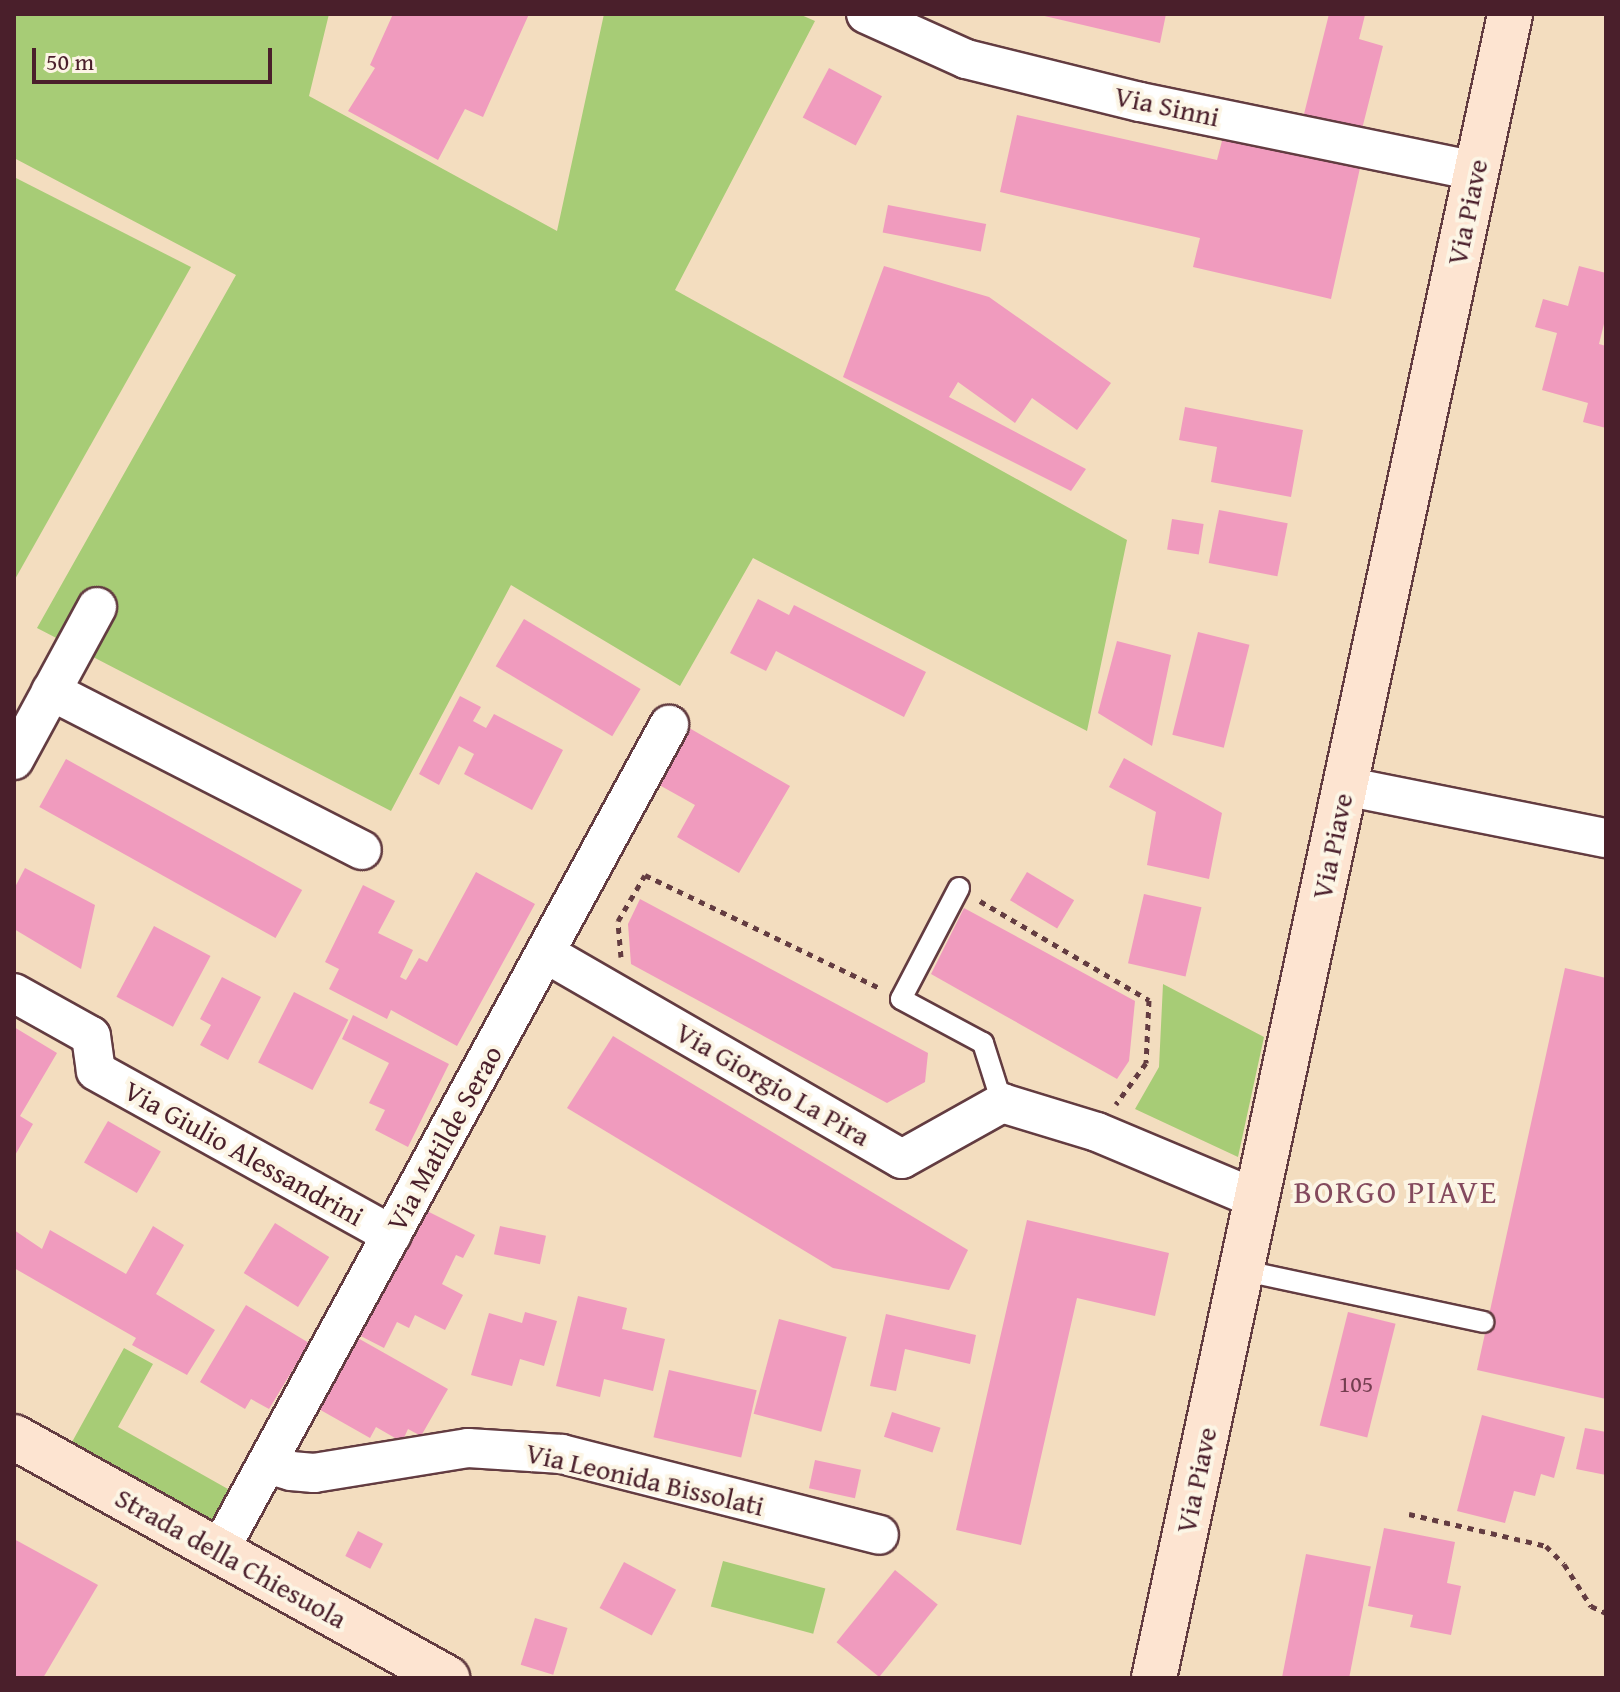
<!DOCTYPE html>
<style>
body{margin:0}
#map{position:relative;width:1620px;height:1692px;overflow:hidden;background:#f3ddbf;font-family:"Gentium Book Plus",serif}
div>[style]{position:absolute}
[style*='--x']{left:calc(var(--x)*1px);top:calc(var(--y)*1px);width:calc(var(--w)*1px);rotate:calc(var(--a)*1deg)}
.green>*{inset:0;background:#a7cc76;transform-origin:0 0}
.building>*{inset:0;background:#f09bbe;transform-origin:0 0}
.path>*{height:5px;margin-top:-2.5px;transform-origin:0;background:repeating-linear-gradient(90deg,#633c41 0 6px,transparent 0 12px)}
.roads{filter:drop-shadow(2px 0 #633c41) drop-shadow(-2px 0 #633c41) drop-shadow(0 2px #633c41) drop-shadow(0 -2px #633c41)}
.lane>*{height:20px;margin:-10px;padding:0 10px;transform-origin:10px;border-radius:10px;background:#fff}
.street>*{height:38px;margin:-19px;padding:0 19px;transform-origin:19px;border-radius:19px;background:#fff}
.secondary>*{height:44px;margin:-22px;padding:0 22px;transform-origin:22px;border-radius:22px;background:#fde4d1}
span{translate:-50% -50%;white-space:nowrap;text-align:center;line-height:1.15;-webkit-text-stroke:8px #fcf5e5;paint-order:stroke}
.number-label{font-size:24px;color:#743e50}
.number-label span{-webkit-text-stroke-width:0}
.street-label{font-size:28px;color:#4a1f2b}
.quarter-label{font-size:32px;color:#844a5e;letter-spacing:2px}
.frame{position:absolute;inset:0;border:16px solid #4a1f2b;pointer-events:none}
.scale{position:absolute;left:32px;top:48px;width:240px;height:36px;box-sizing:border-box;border:4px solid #4a1f2b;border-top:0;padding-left:10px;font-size:24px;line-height:28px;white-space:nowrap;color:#4a1f2b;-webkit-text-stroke:6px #fcf5e5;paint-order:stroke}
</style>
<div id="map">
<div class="green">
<div style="clip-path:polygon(14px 14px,329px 14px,309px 96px,557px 231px,604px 14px,799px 14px,815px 21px,675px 290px,1127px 540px,1087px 731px,753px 558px,680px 686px,511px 585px,391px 811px,37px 628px,236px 275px,14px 158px)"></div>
<div style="clip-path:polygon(14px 177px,191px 267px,14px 581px)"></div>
<div style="clip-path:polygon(1163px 984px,1264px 1037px,1238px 1157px,1135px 1109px,1159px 1067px)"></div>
<div style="clip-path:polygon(124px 1348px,153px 1364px,118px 1427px,235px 1493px,217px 1524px,72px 1442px)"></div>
<div style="left:723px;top:1561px;width:106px;height:47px;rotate:15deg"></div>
</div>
<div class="building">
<div style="clip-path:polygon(393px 14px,529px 14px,483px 117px,465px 109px,438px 160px,348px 111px,375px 68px,370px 65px)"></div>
<div style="clip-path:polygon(1036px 14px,1166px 14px,1160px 43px)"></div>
<div style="clip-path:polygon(1329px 14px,1365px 15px,1359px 39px,1383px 46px,1361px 133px,1303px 118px)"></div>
<div style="left:829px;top:68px;width:60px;height:56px;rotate:28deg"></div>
<div style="clip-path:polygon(1017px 115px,1217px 160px,1223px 137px,1360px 168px,1331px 299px,1193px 267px,1200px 238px,1000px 192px)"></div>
<div style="left:888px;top:205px;width:100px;height:28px;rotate:11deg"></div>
<div style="clip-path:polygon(884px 266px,989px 297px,1111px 383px,1077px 430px,1032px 398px,1015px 423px,958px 382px,949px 397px,1086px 469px,1071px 491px,843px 377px)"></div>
<div style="clip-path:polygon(1579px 266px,1606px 273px,1606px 316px,1599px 344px,1606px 346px,1606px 428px,1583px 422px,1588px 403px,1542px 390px,1557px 333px,1535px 327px,1543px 299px,1568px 306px)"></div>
<div style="clip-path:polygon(1185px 407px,1303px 430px,1291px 497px,1211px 482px,1217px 447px,1179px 440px)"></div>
<div style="left:1219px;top:510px;width:70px;height:54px;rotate:11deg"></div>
<div style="left:1172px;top:519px;width:32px;height:31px;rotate:9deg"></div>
<div style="clip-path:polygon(758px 599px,789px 615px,794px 605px,926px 672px,904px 717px,776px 651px,766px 671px,730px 653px)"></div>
<div style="left:524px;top:619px;width:136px;height:55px;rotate:31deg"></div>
<div style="left:1198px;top:632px;width:53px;height:106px;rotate:14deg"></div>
<div style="clip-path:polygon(1117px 641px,1171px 655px,1152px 746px,1098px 713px)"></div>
<div style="clip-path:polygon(460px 696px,481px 707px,473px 721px,486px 728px,494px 714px,563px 750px,532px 810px,464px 774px,474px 754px,459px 746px,439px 785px,419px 774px)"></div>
<div style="clip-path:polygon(677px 721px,790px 786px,739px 873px,677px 837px,695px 805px,645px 777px)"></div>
<div style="clip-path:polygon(1124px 758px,1222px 813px,1209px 879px,1147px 865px,1156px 812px,1109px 787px)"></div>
<div style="left:66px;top:759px;width:270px;height:55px;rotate:29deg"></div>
<div style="clip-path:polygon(25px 868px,95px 905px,81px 969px,14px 929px,14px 889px)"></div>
<div style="clip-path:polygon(476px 872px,535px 904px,457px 1046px,391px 1010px,387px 1019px,329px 989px,339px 969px,325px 962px,363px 885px,395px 901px,378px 933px,413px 950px,400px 977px,406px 980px,419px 958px,427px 962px)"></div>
<div style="left:1027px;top:872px;width:55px;height:33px;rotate:31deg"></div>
<div style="left:1144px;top:894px;width:59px;height:71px;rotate:13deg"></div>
<div style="clip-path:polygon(640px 899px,928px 1053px,925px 1082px,887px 1103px,631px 964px,628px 924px)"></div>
<div style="clip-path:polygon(964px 908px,1135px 1001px,1129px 1061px,1117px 1079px,931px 974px)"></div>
<div style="left:154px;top:926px;width:64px;height:80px;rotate:28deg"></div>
<div style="clip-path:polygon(1565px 968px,1606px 978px,1606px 1399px,1477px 1370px)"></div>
<div style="clip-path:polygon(222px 977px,261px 997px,228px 1060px,200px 1045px,211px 1025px,200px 1019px)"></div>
<div style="left:294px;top:992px;width:61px;height:79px;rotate:27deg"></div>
<div style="clip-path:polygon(353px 1015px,449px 1064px,408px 1147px,375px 1130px,385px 1110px,369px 1103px,389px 1063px,342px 1039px)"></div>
<div style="clip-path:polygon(14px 1027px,57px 1053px,20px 1116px,33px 1124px,14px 1157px)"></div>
<div style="clip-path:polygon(613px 1036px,968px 1250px,949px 1290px,833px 1268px,567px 1108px)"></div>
<div style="left:108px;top:1121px;width:61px;height:48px;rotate:30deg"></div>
<div style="clip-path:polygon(425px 1210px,475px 1235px,463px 1258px,456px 1255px,442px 1284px,463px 1295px,445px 1330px,415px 1315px,409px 1328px,397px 1322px,384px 1348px,347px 1329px)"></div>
<div style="clip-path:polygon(1027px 1220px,1169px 1253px,1155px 1316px,1077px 1298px,1021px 1545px,956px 1530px)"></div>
<div style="left:275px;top:1223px;width:64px;height:59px;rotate:32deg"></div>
<div style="clip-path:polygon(153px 1226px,184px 1245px,156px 1294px,215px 1330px,187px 1375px,132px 1345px,136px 1338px,14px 1268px,14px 1230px,42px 1249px,50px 1230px,126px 1274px)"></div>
<div style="left:500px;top:1226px;width:47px;height:29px;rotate:12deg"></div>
<div style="clip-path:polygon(578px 1296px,627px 1308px,622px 1329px,665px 1339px,653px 1391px,604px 1379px,600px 1397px,556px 1386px)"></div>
<div style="clip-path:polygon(246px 1305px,309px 1343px,269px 1409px,251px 1399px,245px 1409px,200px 1382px)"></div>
<div style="clip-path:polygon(525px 1312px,557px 1321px,544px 1366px,520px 1359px,512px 1386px,471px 1375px,489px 1313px,522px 1323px)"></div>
<div style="left:1348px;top:1312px;width:49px;height:117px;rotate:14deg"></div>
<div style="clip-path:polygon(886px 1314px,976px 1335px,970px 1364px,905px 1349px,896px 1391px,870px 1386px)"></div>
<div style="left:779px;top:1319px;width:70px;height:98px;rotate:15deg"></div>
<div style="clip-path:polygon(356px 1337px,448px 1389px,421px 1436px,408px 1429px,402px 1442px,376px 1427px,370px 1438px,317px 1408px)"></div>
<div style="left:669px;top:1370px;width:90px;height:69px;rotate:13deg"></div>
<div style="left:892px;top:1412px;width:51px;height:26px;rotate:18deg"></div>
<div style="clip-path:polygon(1482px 1415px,1565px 1437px,1554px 1478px,1541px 1474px,1535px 1496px,1514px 1491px,1505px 1523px,1457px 1511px)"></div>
<div style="clip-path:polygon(1585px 1428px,1606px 1432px,1606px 1475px,1576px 1469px)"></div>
<div style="left:815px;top:1460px;width:47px;height:29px;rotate:12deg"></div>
<div style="clip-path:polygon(1384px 1528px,1455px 1542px,1447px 1583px,1461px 1586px,1451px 1635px,1410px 1627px,1413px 1615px,1368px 1606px)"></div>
<div style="left:358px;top:1531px;width:28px;height:28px;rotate:27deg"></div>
<div style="clip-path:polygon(14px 1539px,98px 1585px,43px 1678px,14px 1678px)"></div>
<div style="left:1306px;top:1554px;width:66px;height:127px;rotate:11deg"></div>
<div style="left:624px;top:1562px;width:59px;height:52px;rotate:28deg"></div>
<div style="left:895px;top:1570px;width:55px;height:93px;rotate:39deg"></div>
<div style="left:535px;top:1618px;width:34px;height:49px;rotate:17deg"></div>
</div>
<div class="path">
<div style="--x:980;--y:901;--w:196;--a:30.4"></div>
<div style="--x:1149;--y:1000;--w:63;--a:92.7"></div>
<div style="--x:1146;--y:1063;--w:51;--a:126.2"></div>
<div style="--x:621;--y:957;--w:36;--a:-95"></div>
<div style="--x:618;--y:921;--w:53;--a:-59.6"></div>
<div style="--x:645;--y:875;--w:261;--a:25.7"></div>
<div style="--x:1409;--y:1514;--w:141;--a:13.1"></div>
<div style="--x:1546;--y:1546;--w:25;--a:45"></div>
<div style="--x:1564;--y:1564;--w:50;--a:57.3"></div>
<div style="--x:1591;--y:1606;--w:17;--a:25"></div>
</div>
<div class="roads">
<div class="lane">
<div style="--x:959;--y:888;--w:125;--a:117.6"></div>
<div style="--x:901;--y:999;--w:93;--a:28.2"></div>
<div style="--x:983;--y:1043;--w:63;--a:72.4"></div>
<div style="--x:1241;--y:1270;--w:248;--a:12.1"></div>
</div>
<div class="street">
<div style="--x:866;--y:14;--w:110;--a:24.2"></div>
<div style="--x:966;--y:59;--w:179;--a:13.9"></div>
<div style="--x:1140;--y:102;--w:343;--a:11.6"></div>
<div style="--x:51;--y:691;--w:349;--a:27.1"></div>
<div style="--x:14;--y:760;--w:174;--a:-61.5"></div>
<div style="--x:1345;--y:786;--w:266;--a:11.3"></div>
<div style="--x:545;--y:953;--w:412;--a:30"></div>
<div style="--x:902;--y:1159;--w:115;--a:-29.2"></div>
<div style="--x:1002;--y:1103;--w:99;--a:17"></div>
<div style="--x:1097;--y:1132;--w:173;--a:22.8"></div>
<div style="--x:14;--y:993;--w:88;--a:29.2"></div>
<div style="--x:91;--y:1036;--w:35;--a:82"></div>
<div style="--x:96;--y:1071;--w:338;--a:29"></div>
<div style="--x:267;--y:1464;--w:25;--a:16"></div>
<div style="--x:291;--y:1471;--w:23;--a:5"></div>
<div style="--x:314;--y:1473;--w:156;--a:-9.2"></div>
<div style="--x:468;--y:1448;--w:94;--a:3.7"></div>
<div style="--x:562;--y:1454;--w:327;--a:14.3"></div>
<div style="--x:219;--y:1551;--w:941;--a:-61.42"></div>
</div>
<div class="secondary">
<div style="--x:14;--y:1437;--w:496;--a:29.1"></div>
<div style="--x:1154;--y:1678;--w:1702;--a:-77.92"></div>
</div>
</div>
<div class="number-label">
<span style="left:1356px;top:1384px">105</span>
</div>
<div class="street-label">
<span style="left:1167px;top:106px;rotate:12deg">Via Sinni</span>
<span style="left:1467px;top:212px;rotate:-78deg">Via Piave</span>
<span style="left:1332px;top:846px;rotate:-78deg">Via Piave</span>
<span style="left:773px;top:1084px;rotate:30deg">Via Giorgio La Pira</span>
<span style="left:444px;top:1138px;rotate:-61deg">Via Matilde Serao</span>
<span style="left:244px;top:1153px;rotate:29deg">Via Giulio Alessandrini</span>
<span style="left:645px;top:1479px;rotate:13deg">Via Leonida Bissolati</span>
<span style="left:1196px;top:1480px;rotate:-78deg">Via Piave</span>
<span style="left:231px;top:1558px;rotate:29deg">Strada della Chiesuola</span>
</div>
<div class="quarter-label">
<span style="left:1396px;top:1192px">BORGO PIAVE</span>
</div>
<div class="frame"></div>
<div class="scale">50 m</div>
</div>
